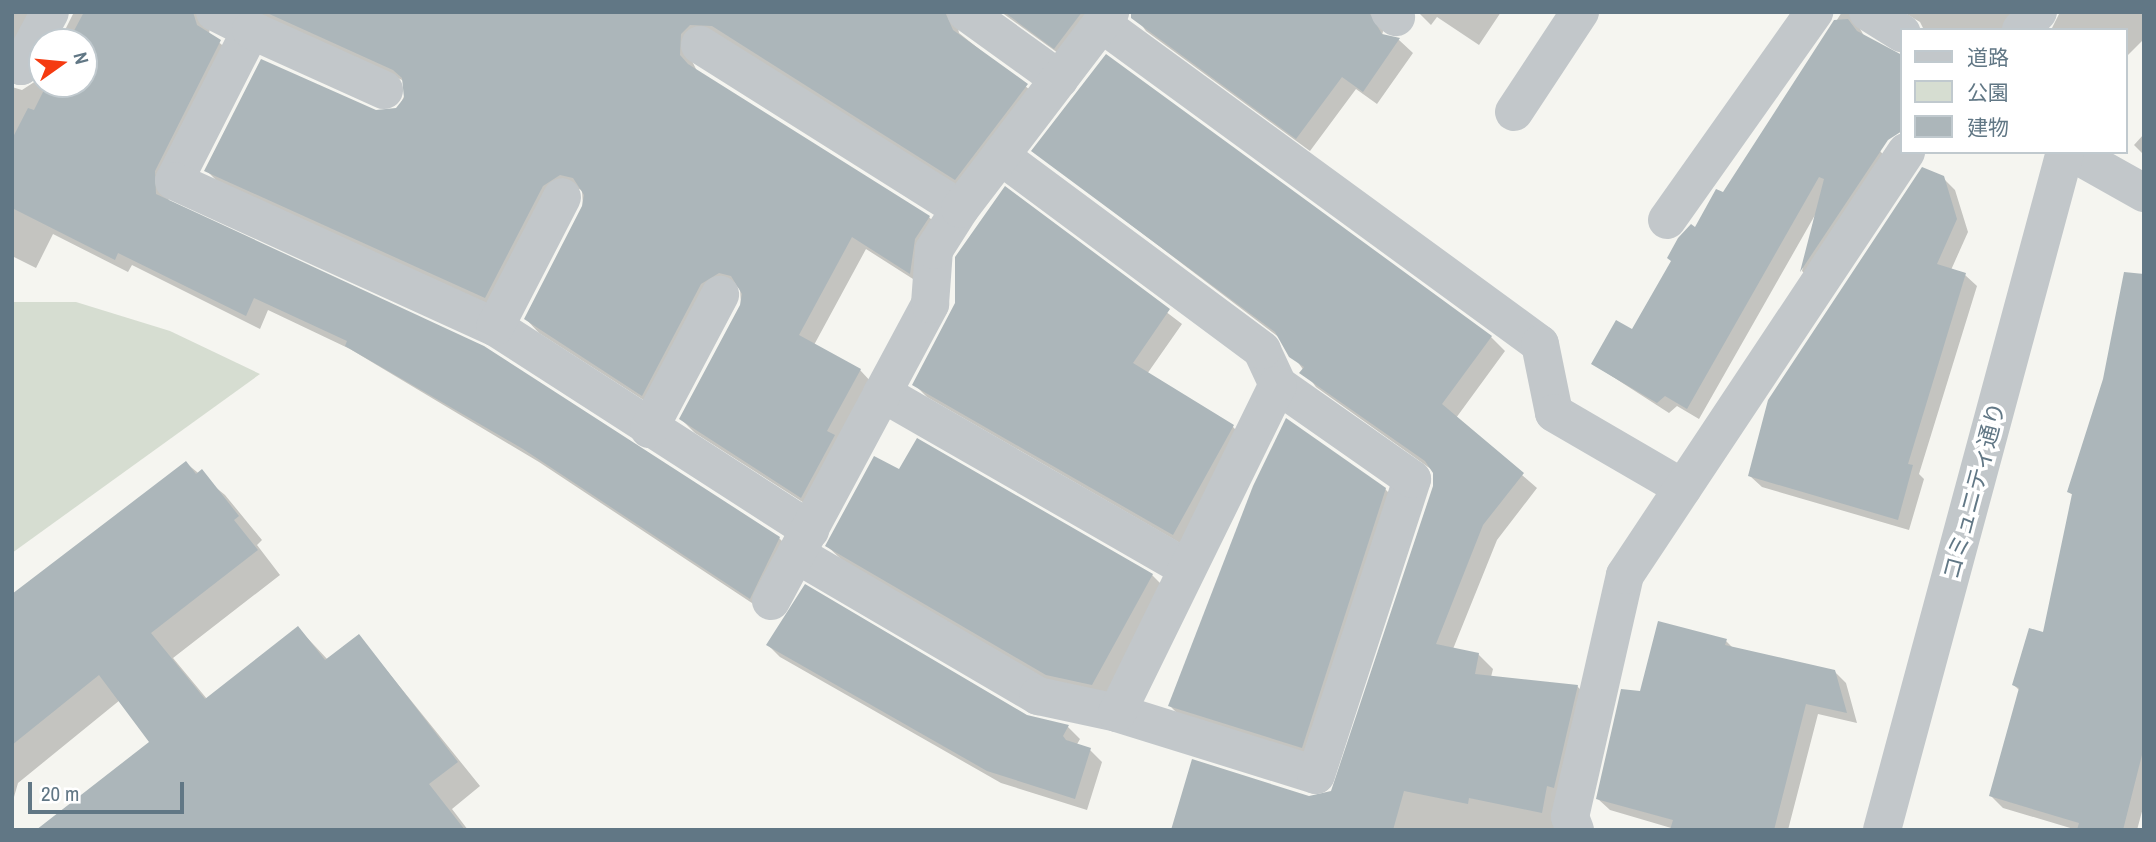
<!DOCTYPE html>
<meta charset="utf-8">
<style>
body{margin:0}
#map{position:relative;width:2156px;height:842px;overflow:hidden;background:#f5f5f0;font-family:"Archivo Narrow","Noto Sans JP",sans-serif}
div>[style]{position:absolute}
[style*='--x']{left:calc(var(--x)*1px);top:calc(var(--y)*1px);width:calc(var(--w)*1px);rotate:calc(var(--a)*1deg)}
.green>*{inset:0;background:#d6ddd1}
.shadow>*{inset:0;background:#0003}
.building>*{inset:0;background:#acb6ba}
.minor>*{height:38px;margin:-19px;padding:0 19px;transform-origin:19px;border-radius:19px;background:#c2c7ca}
span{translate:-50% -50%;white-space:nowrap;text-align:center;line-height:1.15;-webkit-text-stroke:7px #fff;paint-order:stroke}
.street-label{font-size:23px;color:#617785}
.frame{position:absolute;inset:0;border:14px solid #617785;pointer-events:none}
.legend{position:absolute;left:1900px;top:28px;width:228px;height:126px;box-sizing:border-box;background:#fff;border:2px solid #c0c9ce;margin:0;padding:9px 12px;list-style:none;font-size:21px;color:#617785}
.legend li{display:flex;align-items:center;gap:14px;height:35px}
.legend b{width:35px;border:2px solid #c0c9ce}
.north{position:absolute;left:28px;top:28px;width:70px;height:70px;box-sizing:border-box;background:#fff;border:2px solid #c0c9ce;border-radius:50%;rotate:75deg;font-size:19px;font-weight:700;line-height:28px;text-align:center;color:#617785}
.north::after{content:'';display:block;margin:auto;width:24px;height:32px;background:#f53b11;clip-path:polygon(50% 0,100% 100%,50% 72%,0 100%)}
.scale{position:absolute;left:28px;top:782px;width:156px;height:32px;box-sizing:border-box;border:4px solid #617785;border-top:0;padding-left:9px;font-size:21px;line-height:24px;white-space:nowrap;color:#617785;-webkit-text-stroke:5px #fff;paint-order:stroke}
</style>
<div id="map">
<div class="green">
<div style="clip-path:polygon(12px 302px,76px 302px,170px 331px,260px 374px,12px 553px)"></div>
</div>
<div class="shadow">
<div style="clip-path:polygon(12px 12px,49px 12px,12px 61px)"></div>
<div style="clip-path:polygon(74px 12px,212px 12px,209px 34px,234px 55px,167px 185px,169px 202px,484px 348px,779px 538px,793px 552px,764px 611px,539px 462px,350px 349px,268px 310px,260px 329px,132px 265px,128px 272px,53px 234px,36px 268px,12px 256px,12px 87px,22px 90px,42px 77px,42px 84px,84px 84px,84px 42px,59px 42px)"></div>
<div style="clip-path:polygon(255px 12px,966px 12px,957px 23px,959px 33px,1040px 98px,969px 192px,691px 59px,697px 71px,929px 217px,942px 231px,924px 286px,866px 249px,814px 345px,860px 370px,873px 384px,815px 510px,695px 433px,681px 419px,741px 305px,740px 288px,733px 286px,656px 408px,539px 333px,526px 319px,583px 207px,582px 190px,575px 188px,499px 311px,220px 184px,206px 170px,375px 112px,398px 109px,408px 88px,402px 80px)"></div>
<div style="clip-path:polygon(1001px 12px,1106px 12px,1069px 61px)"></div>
<div style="clip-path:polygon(1132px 12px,1387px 12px,1382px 36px,1399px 40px,1413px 53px,1377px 104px,1356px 89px,1310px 151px,1146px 31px)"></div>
<div style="clip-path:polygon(1501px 12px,1479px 45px,1437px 17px,1431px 25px,1418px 12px)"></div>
<div style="clip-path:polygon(1842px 12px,1863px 12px,1857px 23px,1864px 36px,1902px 56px,1902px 122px,1846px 137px,1880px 151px,1891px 163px,1812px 281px,1802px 271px,1815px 215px,1699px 419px,1677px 406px,1669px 413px,1593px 364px,1633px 332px,1695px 229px,1724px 195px)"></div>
<div style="clip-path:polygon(1903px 12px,2034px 12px,2018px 30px,1924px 30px,1920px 22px)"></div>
<div style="clip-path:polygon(2060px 12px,2144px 12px,2144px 39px,2126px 57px,2126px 30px,2051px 30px)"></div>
<div style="clip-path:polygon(2144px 134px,2144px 155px,2134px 145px)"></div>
<div style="clip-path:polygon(1034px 151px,1491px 337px,1505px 351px,1456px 418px,1537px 488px,1497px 540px,1453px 649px,1478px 654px,1493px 669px,1491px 677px,1577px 686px,1591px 701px,1558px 830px,1173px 830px,1333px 792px,1435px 486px,1435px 472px,1316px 387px,1280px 338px)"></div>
<div style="clip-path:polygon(1943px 178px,1955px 190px,1968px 232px,1951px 270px,1965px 275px,1977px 286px,1919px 474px,1924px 479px,1909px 530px,1762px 487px,1750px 476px)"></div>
<div style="clip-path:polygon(1005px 189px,1182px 324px,1147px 374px,1233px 427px,1246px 440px,1187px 547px,927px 397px,914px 384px,957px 303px)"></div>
<div style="clip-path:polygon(2144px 299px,2144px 804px,2137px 830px,2077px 830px,2003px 808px,1991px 796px,2020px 691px,2014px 685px,2045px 634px,2074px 496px,2069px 492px)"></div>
<div style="clip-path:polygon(186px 463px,225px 495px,262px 540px,257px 545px,280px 575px,173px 658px,207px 699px,298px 628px,328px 660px,359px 636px,480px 786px,452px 809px,468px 830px,39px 830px,151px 742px,120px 700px,18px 783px,12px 804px,12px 596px)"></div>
<div style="clip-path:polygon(900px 472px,1152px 575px,1166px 589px,1106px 698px,1062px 689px,842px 560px,827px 546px)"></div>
<div style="clip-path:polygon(1385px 489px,1398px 502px,1315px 760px,1183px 719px,1170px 706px)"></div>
<div style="clip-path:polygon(1726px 641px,1734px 649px,1834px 671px,1846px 683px,1857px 723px,1818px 714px,1788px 830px,1678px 830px,1610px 810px,1598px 799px,1642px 693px)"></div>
<div style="clip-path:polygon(768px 645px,1068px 727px,1080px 739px,1076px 746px,1090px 750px,1102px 762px,1087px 810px,1001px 783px,780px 657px)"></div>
</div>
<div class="building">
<div style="clip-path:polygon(84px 12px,193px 12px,197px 25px,221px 40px,155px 171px,156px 194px,484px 346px,780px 537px,750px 599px,523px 449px,345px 346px,347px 341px,254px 298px,246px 316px,118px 253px,115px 260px,12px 208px,12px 139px,28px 108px,34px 110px,47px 84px,84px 84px,84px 42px,68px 42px)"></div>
<div style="clip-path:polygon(265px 12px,945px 12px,953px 30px,1028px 84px,955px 180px,712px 26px,690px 25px,681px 34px,680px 55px,688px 64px,930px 216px,915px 239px,910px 274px,852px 237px,799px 335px,861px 369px,827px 431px,835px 435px,801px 498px,679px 419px,740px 305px,742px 294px,731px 276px,719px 273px,701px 284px,642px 396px,524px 319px,582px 206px,584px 195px,573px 178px,560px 175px,543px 186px,485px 298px,204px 171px,261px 59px,376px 110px,396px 108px,404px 98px,402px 78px,393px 70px)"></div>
<div style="clip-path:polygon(1004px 12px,1082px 12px,1054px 49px)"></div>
<div style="clip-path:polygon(1131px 12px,1369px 12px,1382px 34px,1400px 38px,1363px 92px,1342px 77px,1296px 139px,1131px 18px)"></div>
<div style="clip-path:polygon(1848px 19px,1857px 31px,1902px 55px,1902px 131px,1888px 140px,1800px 272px,1824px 179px,1819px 177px,1687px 409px,1665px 396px,1657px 403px,1591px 364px,1616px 320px,1632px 329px,1671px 261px,1667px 258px,1678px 238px,1691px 224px,1695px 227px,1716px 189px,1723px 192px,1834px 20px)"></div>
<div style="clip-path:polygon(1106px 54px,1492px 336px,1442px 404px,1524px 473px,1483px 525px,1436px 644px,1479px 653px,1475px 674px,1578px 685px,1554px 788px,1547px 786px,1542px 813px,1469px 798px,1468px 804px,1404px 791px,1393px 830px,1171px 830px,1192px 759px,1309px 796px,1331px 791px,1433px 486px,1433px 473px,1425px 461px,1299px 373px,1304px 367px,1289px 357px,1275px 332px,1031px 151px)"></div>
<div style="clip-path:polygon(1922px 167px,1944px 176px,1957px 219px,1937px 264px,1966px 273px,1908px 464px,1913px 465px,1898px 520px,1748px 476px,1768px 400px)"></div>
<div style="clip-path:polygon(1005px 186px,1170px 309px,1133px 363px,1234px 425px,1173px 535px,912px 385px,955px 303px,955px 257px)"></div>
<div style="clip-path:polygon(2124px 272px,2144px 274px,2144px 747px,2123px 830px,2077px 830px,2079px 823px,1989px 796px,2019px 688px,2012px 685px,2029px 628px,2043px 632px,2072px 494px,2067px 492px,2103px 379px)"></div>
<div style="clip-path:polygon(1286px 418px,1386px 488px,1302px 748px,1168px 706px,1253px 486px)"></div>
<div style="clip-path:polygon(917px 438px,1153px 574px,1092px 685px,1046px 675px,825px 546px,874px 456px,899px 469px)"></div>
<div style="clip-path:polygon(186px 461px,196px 474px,202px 469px,239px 516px,234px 520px,258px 550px,151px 633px,205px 699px,298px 626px,325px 660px,359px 634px,458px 762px,429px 784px,465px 830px,36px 830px,149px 742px,99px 675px,12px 745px,12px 594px)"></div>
<div style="clip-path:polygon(805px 584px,1027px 715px,1069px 725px,1063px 736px,1066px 740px,1091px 748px,1075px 799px,987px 771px,766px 645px)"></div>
<div style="clip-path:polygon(1658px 621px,1727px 639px,1725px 645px,1835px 670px,1847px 713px,1806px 704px,1774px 830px,1670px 830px,1673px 820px,1596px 799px,1621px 689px,1640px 691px)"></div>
</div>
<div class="minor">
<div style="--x:215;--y:12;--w:40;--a:26.6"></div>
<div style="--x:251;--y:30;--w:169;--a:117"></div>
<div style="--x:174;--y:181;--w:353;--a:24.5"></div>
<div style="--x:495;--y:327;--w:375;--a:32.8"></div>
<div style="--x:966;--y:12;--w:115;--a:35.8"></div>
<div style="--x:1390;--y:12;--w:8;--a:40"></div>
<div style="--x:1868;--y:12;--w:40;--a:32"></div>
<div style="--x:1102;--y:24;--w:542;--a:36.15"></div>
<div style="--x:1540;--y:344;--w:70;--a:78.5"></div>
<div style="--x:1554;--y:413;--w:149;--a:30.2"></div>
<div style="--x:251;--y:30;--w:146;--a:24.3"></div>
<div style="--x:2021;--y:30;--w:25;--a:-47"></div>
<div style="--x:700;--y:45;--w:307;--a:32.2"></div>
<div style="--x:12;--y:62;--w:10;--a:24"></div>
<div style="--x:21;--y:66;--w:61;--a:-61.8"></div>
<div style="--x:1514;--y:112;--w:120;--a:-56.6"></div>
<div style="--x:2071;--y:152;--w:84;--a:29.3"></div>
<div style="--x:1667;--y:220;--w:255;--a:-54.7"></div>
<div style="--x:495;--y:327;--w:146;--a:-62.7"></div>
<div style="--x:882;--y:393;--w:349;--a:29.9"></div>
<div style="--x:649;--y:429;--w:152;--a:-62.1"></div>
<div style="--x:796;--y:554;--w:281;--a:30.4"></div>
<div style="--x:1038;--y:696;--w:81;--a:12.1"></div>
<div style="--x:1117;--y:713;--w:208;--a:17.3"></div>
<div style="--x:1316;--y:775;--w:311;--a:-72"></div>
<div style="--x:1412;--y:479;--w:164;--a:-145"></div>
<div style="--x:1278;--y:385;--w:38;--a:-115"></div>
<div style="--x:1262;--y:350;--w:324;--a:-143.4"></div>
<div style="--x:771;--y:601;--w:337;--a:-61.8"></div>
<div style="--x:930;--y:304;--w:54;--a:-85.8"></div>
<div style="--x:934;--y:250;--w:49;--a:-57.6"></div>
<div style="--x:960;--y:209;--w:248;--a:-52.7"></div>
<div style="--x:1117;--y:713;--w:365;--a:-63.9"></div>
<div style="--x:1575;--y:830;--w:14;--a:-111"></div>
<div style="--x:1570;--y:817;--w:248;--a:-77.2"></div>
<div style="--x:1625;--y:575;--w:508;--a:-56.4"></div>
<div style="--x:1882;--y:830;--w:702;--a:-74.9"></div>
</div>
<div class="street-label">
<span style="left:1974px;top:491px;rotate:-75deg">コミュニティ通り</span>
</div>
<div class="frame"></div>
<ul class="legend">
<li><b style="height:9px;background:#c2c7ca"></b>道路</li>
<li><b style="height:19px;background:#d6ddd1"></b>公園</li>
<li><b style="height:19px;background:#acb6ba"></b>建物</li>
</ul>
<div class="north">N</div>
<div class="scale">20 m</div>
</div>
